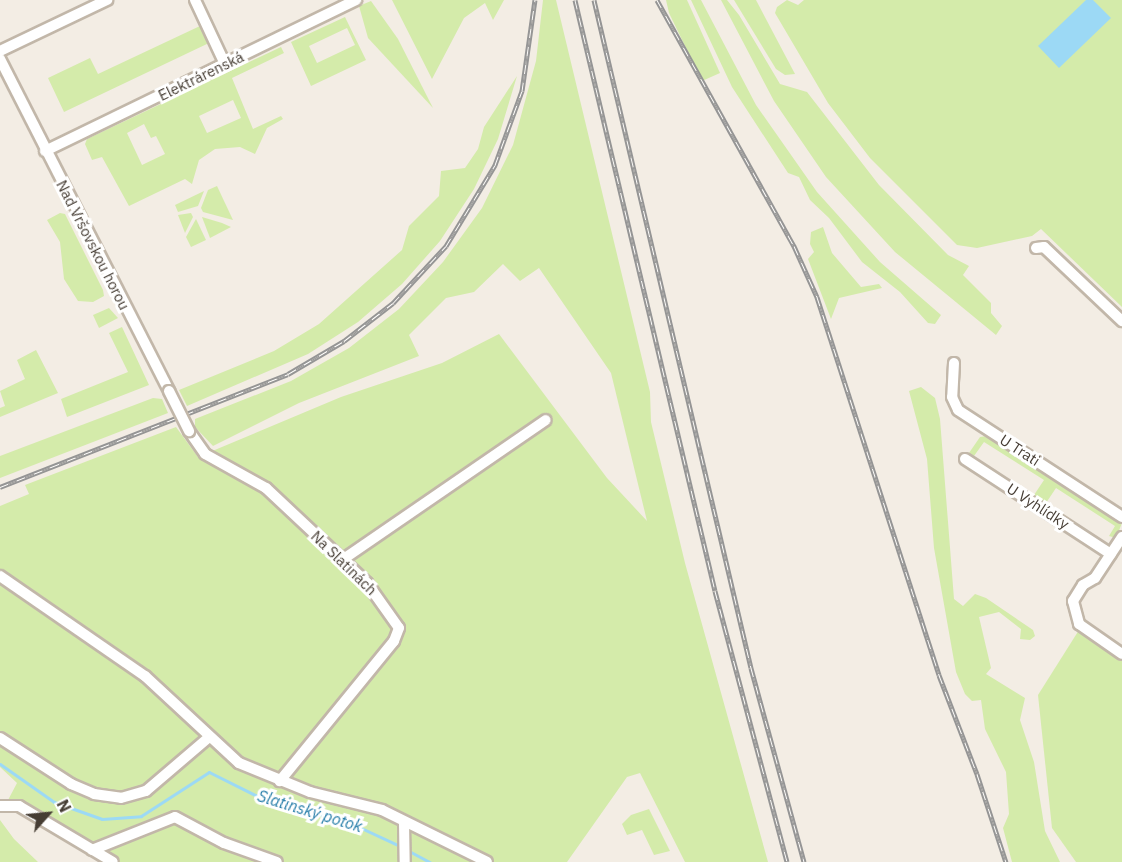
<!DOCTYPE html>
<meta charset="utf-8">
<style>
body{margin:0}
#map{position:relative;width:1122px;height:862px;overflow:hidden;background:#f3ede4;font-family:"IBM Plex Sans",sans-serif}
div>[style]{position:absolute}
[style*='--x']{left:calc(var(--x)*1px);top:calc(var(--y)*1px);width:calc(var(--w)*1px);rotate:calc(var(--a)*1deg)}
.green>*{inset:0;background:#d4ebaa}
.water>*{inset:0;background:#9cd9f5}
.stream>*{height:3px;margin:-1.5px;padding:0 1.5px;transform-origin:1.5px;border-radius:1.5px;background:#9cd9f5}
.roads{filter:drop-shadow(2px 0 #c2b7a9) drop-shadow(-2px 0 #c2b7a9) drop-shadow(0 2px #c2b7a9) drop-shadow(0 -2px #c2b7a9)}
.street>*{height:10px;margin:-5px;padding:0 5px;transform-origin:5px;border-radius:5px;background:#fff}
.rail>*{height:5px;margin-top:-2.5px;transform-origin:0;background:repeating-linear-gradient(90deg,#fff 0 9px,#959595 0 18px);box-sizing:border-box;border-block:2px solid #959595}
.bridges{filter:drop-shadow(2px 0 #c2b7a9) drop-shadow(-2px 0 #c2b7a9) drop-shadow(0 2px #c2b7a9) drop-shadow(0 -2px #c2b7a9)}
.street-bridge>*{height:10px;margin:-5px;padding:0 5px;transform-origin:5px;border-radius:5px;background:#fff}
span{translate:-50% -50%;white-space:nowrap;text-align:center;line-height:1.15;-webkit-text-stroke:6px #fff;paint-order:stroke}
.street-label{font-size:15px;color:#463d34}
.water-label{font-size:16px;color:#247ca8;font-style:italic}
.north{position:absolute;left:18px;top:784px;width:60px;height:60px;-webkit-text-stroke:4px #fff;paint-order:stroke;rotate:63deg;font-size:16px;font-weight:700;line-height:24px;text-align:center;color:#463d34}
.north::after{content:'';display:block;margin:auto;width:21px;height:27px;background:#463d34;clip-path:polygon(50% 0,100% 100%,50% 72%,0 100%)}
</style>
<div id="map">
<div class="green">
<div style="clip-path:polygon(392px 0,504px 0,493px 20px,485px 3px,464px 18px,432px 79px)"></div>
<div style="clip-path:polygon(543px 0,556px 0,650px 392px,651px 422px,685px 563px,768px 862px,685px 862px,640px 773px,627px 777px,567px 862px,107px 862px,7px 802px,17px 783px,0 767px,0 506px,29px 494px,25px 485px,176px 427px,198px 457px,341px 397px,442px 363px,499px 334px,607px 478px,647px 521px,611px 373px,539px 268px,520px 281px,503px 264px,474px 292px,446px 298px,409px 335px,419px 356px,299px 403px,213px 446px,195px 427px,195px 419px,291px 381px,349px 348px,399px 309px,443px 262px,482px 208px,513px 145px,536px 61px)"></div>
<div style="clip-path:polygon(666px 0,687px 0,720px 73px,702px 81px,669px 13px)"></div>
<div style="clip-path:polygon(691px 0,701px 0,756px 105px,817px 192px,880px 262px,941px 315px,935px 324px,928px 323px,900px 292px,862px 262px,829px 218px,810px 200px,799px 177px,788px 173px,732px 87px)"></div>
<div style="clip-path:polygon(721px 0,727px 0,739px 15px,780px 84px,807px 92px,879px 185px,948px 255px,969px 266px,963px 275px,991px 303px,991px 313px,1002px 326px,996px 335px,895px 252px,826px 177px,774px 101px)"></div>
<div style="clip-path:polygon(734px 0,756px 0,795px 74px,785px 75px,776px 69px)"></div>
<div style="clip-path:polygon(787px 0,798px 5px,804px 0,1122px 0,1122px 307px,1041px 229px,1032px 236px,977px 248px,957px 245px,870px 158px,828px 103px,775px 13px,777px 7px)"></div>
<div style="clip-path:polygon(371px 1px,398px 39px,433px 108px,368px 38px,359px 6px)"></div>
<div style="clip-path:polygon(evenodd,345px 17px,366px 60px,311px 86px,291px 42px,345px 17px,347px 28px,355px 45px,317px 63px,309px 46px,347px 28px)"></div>
<div style="clip-path:polygon(200px 26px,209px 43px,64px 112px,48px 78px,90px 58px,98px 74px)"></div>
<div style="clip-path:polygon(evenodd,281px 47px,284px 53px,232px 78px,253px 129px,281px 116px,283px 119px,267px 128px,255px 154px,240px 147px,215px 149px,199px 160px,192px 184px,185px 179px,129px 206px,102px 157px,92px 160px,85px 144px,87px 139px,281px 47px,233px 100px,241px 118px,207px 133px,199px 116px,233px 100px,281px 47px,144px 124px,151px 138px,156px 136px,165px 154px,142px 165px,127px 133px,144px 124px)"></div>
<div style="clip-path:polygon(517px 76px,498px 139px,474px 189px,440px 241px,402px 284px,358px 322px,308px 354px,187px 406px,179px 390px,274px 351px,319px 324px,402px 250px,409px 226px,439px 196px,441px 171px,465px 168px,478px 149px,484px 127px)"></div>
<div style="clip-path:polygon(217px 186px,233px 220px,203px 212px,201px 208px,208px 190px)"></div>
<div style="clip-path:polygon(204px 191px,198px 206px,178px 212px,175px 205px)"></div>
<div style="clip-path:polygon(60px 213px,65px 214px,103px 290px,104px 296px,93px 302px,78px 301px,64px 279px,60px 242px,47px 220px)"></div>
<div style="clip-path:polygon(191px 213px,193px 217px,185px 233px,178px 215px)"></div>
<div style="clip-path:polygon(202px 217px,222px 223px,231px 227px,210px 238px)"></div>
<div style="clip-path:polygon(196px 219px,206px 240px,191px 247px,186px 237px)"></div>
<div style="clip-path:polygon(823px 227px,832px 253px,861px 287px,879px 284px,882px 288px,839px 298px,831px 319px,808px 259px,814px 252px,810px 244px,811px 232px)"></div>
<div style="clip-path:polygon(109px 308px,118px 318px,99px 328px,93px 315px)"></div>
<div style="clip-path:polygon(122px 327px,149px 385px,67px 417px,61px 399px,128px 372px,109px 333px)"></div>
<div style="clip-path:polygon(36px 350px,58px 393px,0 417px,0 408px,5px 406px,0 391px,25px 379px,17px 360px)"></div>
<div style="clip-path:polygon(921px 387px,935px 398px,940px 419px,954px 599px,963px 606px,975px 594px,986px 598px,1033px 630px,1035px 636px,1030px 640px,1020px 639px,1021px 629px,999px 612px,979px 617px,991px 668px,986px 674px,1025px 698px,1020px 720px,1034px 762px,1045px 831px,1060px 862px,1012px 862px,1003px 828px,1009px 814px,1006px 772px,985px 729px,981px 700px,972px 701px,965px 694px,956px 672px,934px 548px,927px 459px,909px 391px)"></div>
<div style="clip-path:polygon(153px 398px,162px 399px,168px 413px,0 478px,0 456px)"></div>
<div style="clip-path:polygon(987px 436px,1122px 523px,1116px 538px,1109px 536px,1115px 526px,1056px 488px,1046px 503px,1034px 495px,1044px 480px,984px 442px,974px 456px,969px 453px,980px 437px)"></div>
<div style="clip-path:polygon(1079px 630px,1122px 660px,1122px 862px,1076px 862px,1052px 828px,1038px 695px)"></div>
<div style="clip-path:polygon(649px 809px,670px 851px,654px 855px,642px 830px,627px 835px,622px 824px,631px 815px)"></div>
<div style="clip-path:polygon(0 820px,14px 839px,38px 862px,0 862px)"></div>
</div>
<div class="water">
<div style="clip-path:polygon(1086px 0,1093px 0,1111px 18px,1059px 68px,1038px 46px)"></div>
</div>
<div class="stream">
<div style="--x:0;--y:764;--w:66;--a:35.1"></div>
<div style="--x:54;--y:802;--w:51;--a:19.5"></div>
<div style="--x:102;--y:819;--w:39;--a:-4"></div>
<div style="--x:141;--y:816;--w:81;--a:-32.9"></div>
<div style="--x:209;--y:772;--w:63;--a:26.6"></div>
<div style="--x:265;--y:800;--w:84;--a:14.5"></div>
<div style="--x:346;--y:821;--w:62;--a:24.9"></div>
<div style="--x:407;--y:850;--w:26;--a:28"></div>
</div>
<div class="roads">
<div class="street">
<div style="--x:195;--y:0;--w:71;--a:64.9"></div>
<div style="--x:0;--y:51;--w:119;--a:-25.5"></div>
<div style="--x:0;--y:59;--w:373;--a:63"></div>
<div style="--x:45;--y:151;--w:346;--a:-25.9"></div>
<div style="--x:1036;--y:248;--w:8;--a:-7"></div>
<div style="--x:1044;--y:247;--w:108;--a:43.5"></div>
<div style="--x:954;--y:363;--w:34;--a:93"></div>
<div style="--x:952;--y:397;--w:14;--a:65"></div>
<div style="--x:958;--y:410;--w:196;--a:33.1"></div>
<div style="--x:189;--y:431;--w:28;--a:55"></div>
<div style="--x:205;--y:454;--w:70;--a:29.1"></div>
<div style="--x:266;--y:488;--w:139;--a:43.2"></div>
<div style="--x:367;--y:583;--w:55;--a:54.6"></div>
<div style="--x:399;--y:628;--w:14;--a:111"></div>
<div style="--x:394;--y:641;--w:181;--a:129.2"></div>
<div style="--x:965;--y:459;--w:174;--a:33.1"></div>
<div style="--x:1122;--y:537;--w:49;--a:123.4"></div>
<div style="--x:1095;--y:578;--w:14;--a:150"></div>
<div style="--x:1083;--y:585;--w:19;--a:122"></div>
<div style="--x:1073;--y:601;--w:24;--a:75"></div>
<div style="--x:1079;--y:624;--w:52;--a:34.9"></div>
<div style="--x:342;--y:560;--w:247;--a:-34.5"></div>
<div style="--x:0;--y:576;--w:176;--a:34.6"></div>
<div style="--x:145;--y:676;--w:128;--a:42.8"></div>
<div style="--x:239;--y:763;--w:77;--a:22.2"></div>
<div style="--x:310;--y:792;--w:74;--a:14"></div>
<div style="--x:382;--y:810;--w:117;--a:26.3"></div>
<div style="--x:0;--y:738;--w:85;--a:32.9"></div>
<div style="--x:71;--y:784;--w:25;--a:23"></div>
<div style="--x:94;--y:794;--w:27;--a:8"></div>
<div style="--x:121;--y:798;--w:26;--a:-16"></div>
<div style="--x:146;--y:791;--w:82;--a:-40.5"></div>
<div style="--x:0;--y:806;--w:19;--a:0"></div>
<div style="--x:19;--y:806;--w:109;--a:30.8"></div>
<div style="--x:404;--y:823;--w:39;--a:89"></div>
<div style="--x:92;--y:850;--w:89;--a:-21.7"></div>
<div style="--x:175;--y:817;--w:55;--a:28"></div>
<div style="--x:224;--y:843;--w:56;--a:19.7"></div>
</div>
</div>
<div class="rail">
<div style="--x:575;--y:0;--w:607;--a:76.67"></div>
<div style="--x:715;--y:591;--w:280;--a:75.1"></div>
<div style="--x:594;--y:0;--w:686;--a:76.77"></div>
<div style="--x:751;--y:668;--w:201;--a:74.7"></div>
<div style="--x:657;--y:0;--w:282;--a:60.9"></div>
<div style="--x:794;--y:246;--w:56;--a:65.7"></div>
<div style="--x:817;--y:297;--w:397;--a:72.1"></div>
<div style="--x:939;--y:675;--w:106;--a:69"></div>
<div style="--x:977;--y:774;--w:93;--a:71.8"></div>
<div style="--x:0;--y:487;--w:309;--a:-21.4"></div>
<div style="--x:288;--y:374;--w:65;--a:-30.5"></div>
<div style="--x:344;--y:341;--w:62;--a:-37.8"></div>
<div style="--x:393;--y:303;--w:78;--a:-47.1"></div>
<div style="--x:446;--y:246;--w:95;--a:-58.8"></div>
<div style="--x:495;--y:165;--w:79;--a:-70"></div>
<div style="--x:522;--y:91;--w:92;--a:-81.9"></div>
</div>
<div class="bridges">
<div class="street-bridge">
<div style="--x:169;--y:391;--w:45;--a:63.4"></div>
</div>
</div>
<div class="street-label">
<span style="left:201px;top:76px;rotate:-26deg">Elektrárenská</span>
<span style="left:93px;top:245px;rotate:63deg">Nad Vršovskou horou</span>
<span style="left:1020px;top:450px;rotate:33deg">U Trati</span>
<span style="left:1038px;top:506px;rotate:33deg">U Vyhlídky</span>
<span style="left:344px;top:563px;rotate:44deg">Na Slatinách</span>
</div>
<div class="water-label">
<span style="left:310px;top:811px;rotate:17deg">Slatinský potok</span>
</div>
<div class="north">N</div>
</div>
